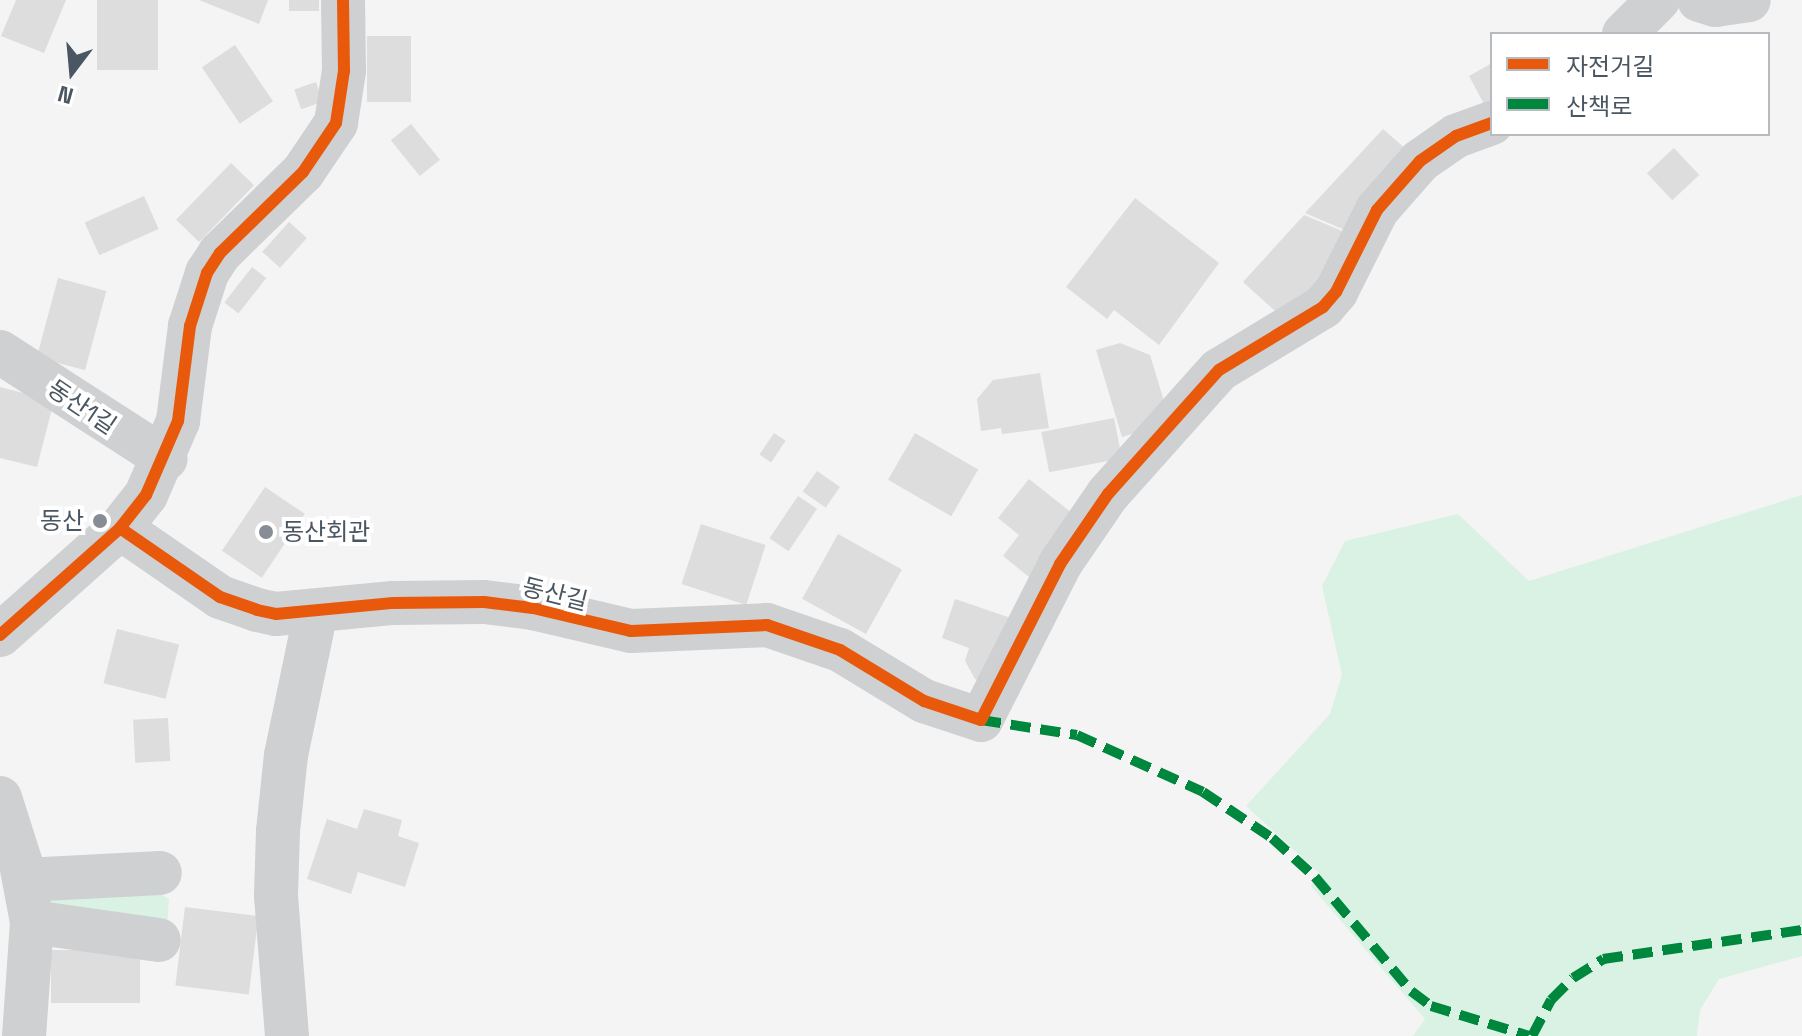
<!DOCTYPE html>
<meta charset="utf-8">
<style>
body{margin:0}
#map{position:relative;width:1802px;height:1036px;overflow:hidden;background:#f4f4f4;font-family:"Space Grotesk","Noto Sans KR",sans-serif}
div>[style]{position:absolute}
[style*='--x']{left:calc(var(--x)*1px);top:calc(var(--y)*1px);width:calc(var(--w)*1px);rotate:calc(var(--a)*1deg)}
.green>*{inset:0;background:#d9f2e3}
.building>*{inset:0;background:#ddddde;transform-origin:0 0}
.minor>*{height:44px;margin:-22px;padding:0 22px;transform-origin:22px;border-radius:22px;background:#ced0d2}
.quiet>*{height:10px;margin-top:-5px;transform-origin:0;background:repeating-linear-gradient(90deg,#00873e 0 20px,transparent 0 30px)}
.cycleway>*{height:12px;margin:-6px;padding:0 6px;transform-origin:6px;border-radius:6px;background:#e8590c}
.dots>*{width:22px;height:22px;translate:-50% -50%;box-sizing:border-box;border:4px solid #fff;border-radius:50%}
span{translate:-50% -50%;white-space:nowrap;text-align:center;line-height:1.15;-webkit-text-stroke:8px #fff;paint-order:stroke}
.street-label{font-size:24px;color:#4a5661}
.poi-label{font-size:24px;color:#4a5661}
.right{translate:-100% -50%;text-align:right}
.left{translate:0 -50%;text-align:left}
.legend{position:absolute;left:1490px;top:32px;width:280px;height:104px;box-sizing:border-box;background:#fff;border:2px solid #b7bbc0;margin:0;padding:10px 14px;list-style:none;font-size:24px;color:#4a5661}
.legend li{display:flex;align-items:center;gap:16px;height:40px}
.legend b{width:40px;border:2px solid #b7bbc0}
.north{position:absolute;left:32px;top:32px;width:80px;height:80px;-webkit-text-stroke:6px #fff;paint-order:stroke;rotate:196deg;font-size:22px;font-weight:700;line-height:32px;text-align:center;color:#4a5661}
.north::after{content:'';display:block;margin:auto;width:28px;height:36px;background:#4a5661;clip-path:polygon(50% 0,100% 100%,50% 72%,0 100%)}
</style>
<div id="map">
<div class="green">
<div style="clip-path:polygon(1802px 495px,1802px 956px,1719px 979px,1700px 1010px,1697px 1036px,1413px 1036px,1425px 1019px,1311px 886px,1318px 872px,1246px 806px,1330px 714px,1342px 675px,1322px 586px,1345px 541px,1458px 514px,1529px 581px)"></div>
<div style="clip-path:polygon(43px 889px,152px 889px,169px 899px,167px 928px,45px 907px)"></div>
</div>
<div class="building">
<div style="clip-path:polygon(16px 0,66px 0,44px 53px,1px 36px)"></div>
<div style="left:97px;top:0;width:61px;height:70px"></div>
<div style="clip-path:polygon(199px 0,268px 0,259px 24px)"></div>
<div style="left:289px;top:0;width:30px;height:11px"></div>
<div style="left:367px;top:36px;width:44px;height:66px"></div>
<div style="left:235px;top:45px;width:68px;height:40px;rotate:56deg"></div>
<div style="clip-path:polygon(1492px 63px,1492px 100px,1484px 104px,1469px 76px)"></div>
<div style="left:316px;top:82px;width:21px;height:23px;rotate:71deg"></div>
<div style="left:411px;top:124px;width:46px;height:26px;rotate:51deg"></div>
<div style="clip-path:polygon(1383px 129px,1415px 157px,1347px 231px,1305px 213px)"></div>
<div style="left:1674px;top:148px;width:37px;height:37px;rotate:47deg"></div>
<div style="left:231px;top:163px;width:32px;height:79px;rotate:44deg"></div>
<div style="left:144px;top:196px;width:36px;height:65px;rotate:66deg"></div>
<div style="clip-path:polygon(1135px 198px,1219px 263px,1159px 345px,1114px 310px,1107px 319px,1066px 287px)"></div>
<div style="clip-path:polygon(1304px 215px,1347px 233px,1326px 286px,1284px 319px,1243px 282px)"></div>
<div style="left:289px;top:222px;width:24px;height:40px;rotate:42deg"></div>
<div style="left:252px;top:267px;width:18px;height:45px;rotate:38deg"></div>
<div style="left:58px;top:278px;width:50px;height:82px;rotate:15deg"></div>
<div style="clip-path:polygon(1120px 343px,1150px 355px,1164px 401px,1144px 430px,1122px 437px,1096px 350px)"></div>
<div style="clip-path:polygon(1040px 373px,1049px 428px,1002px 434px,1001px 428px,981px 431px,977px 399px,993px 380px)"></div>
<div style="clip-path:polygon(0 387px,54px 401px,37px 467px,0 458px)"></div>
<div style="left:1114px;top:418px;width:41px;height:74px;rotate:79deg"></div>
<div style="left:774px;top:433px;width:14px;height:26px;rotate:34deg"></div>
<div style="left:915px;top:433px;width:73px;height:54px;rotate:30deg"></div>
<div style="left:817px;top:471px;width:28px;height:25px;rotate:35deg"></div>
<div style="clip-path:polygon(1029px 479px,1077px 517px,1029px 577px,1003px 556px,1019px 535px,998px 518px)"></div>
<div style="left:265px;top:487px;width:48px;height:77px;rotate:34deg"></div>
<div style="left:798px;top:496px;width:23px;height:51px;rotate:34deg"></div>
<div style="left:701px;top:524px;width:68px;height:63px;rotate:18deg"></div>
<div style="left:838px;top:534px;width:73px;height:74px;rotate:29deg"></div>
<div style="clip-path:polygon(955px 599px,1011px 618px,989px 684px,975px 679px,965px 661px,969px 648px,942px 638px)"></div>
<div style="left:117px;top:629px;width:64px;height:56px;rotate:14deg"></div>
<div style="left:168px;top:718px;width:43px;height:35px;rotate:87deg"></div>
<div style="clip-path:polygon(364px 809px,402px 820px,398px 836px,419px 843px,405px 887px,358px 872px,351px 894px,307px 879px,327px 819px,357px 829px)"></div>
<div style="left:185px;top:907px;width:74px;height:79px;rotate:7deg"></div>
<div style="left:51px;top:950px;width:89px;height:53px"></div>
</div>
<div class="minor">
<div style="--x:1699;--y:0;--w:17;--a:17"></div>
<div style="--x:1715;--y:5;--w:34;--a:-8"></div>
<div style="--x:1624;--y:34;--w:48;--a:-45"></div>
<div style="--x:0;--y:352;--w:197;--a:32.8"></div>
<div style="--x:120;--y:528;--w:121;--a:34.6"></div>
<div style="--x:220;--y:597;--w:39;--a:19"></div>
<div style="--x:257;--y:610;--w:19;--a:12"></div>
<div style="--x:276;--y:614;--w:118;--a:-5.4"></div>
<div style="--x:393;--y:603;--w:91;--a:-0.6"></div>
<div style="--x:484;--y:602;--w:49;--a:7"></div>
<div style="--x:533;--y:608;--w:101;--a:13.2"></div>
<div style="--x:631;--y:631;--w:136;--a:-2.5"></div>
<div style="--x:767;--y:625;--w:77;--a:18.9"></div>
<div style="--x:840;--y:650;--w:98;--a:31.3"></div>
<div style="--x:924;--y:701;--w:60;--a:18.4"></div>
<div style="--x:981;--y:720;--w:175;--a:-63.1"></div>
<div style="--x:1060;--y:564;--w:85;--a:-55.6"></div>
<div style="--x:1108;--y:494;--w:166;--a:-48.2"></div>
<div style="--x:1219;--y:370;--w:122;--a:-31.2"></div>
<div style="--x:1323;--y:307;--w:20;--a:-49"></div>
<div style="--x:1336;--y:292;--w:92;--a:-63.4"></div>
<div style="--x:1377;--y:210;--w:65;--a:-48.7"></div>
<div style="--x:1420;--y:161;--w:44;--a:-34.8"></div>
<div style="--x:1456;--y:136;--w:38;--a:-20"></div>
<div style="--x:0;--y:635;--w:161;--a:-41.7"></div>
<div style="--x:120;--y:528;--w:42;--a:-51.8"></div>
<div style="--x:146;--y:495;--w:81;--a:-66.6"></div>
<div style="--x:178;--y:421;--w:96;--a:-82.8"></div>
<div style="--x:190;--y:326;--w:56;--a:-72.2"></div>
<div style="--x:207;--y:273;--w:24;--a:-57"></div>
<div style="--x:220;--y:253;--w:116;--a:-44.3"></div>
<div style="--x:303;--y:172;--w:59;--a:-56"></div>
<div style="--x:336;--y:123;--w:53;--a:-81.3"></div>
<div style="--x:344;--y:71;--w:71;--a:-90.8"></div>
<div style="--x:0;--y:798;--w:69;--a:72.3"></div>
<div style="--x:21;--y:864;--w:59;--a:79.3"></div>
<div style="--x:32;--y:922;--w:114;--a:94"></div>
<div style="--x:25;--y:880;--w:135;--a:-3"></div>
<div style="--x:32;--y:922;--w:128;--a:8.1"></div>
<div style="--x:287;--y:1036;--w:141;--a:-94.5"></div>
<div style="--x:276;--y:895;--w:64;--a:-88.2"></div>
<div style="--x:278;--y:831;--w:76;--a:-84"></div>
<div style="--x:286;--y:755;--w:146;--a:-78.2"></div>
</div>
<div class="quiet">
<div style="--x:981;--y:720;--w:97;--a:8.9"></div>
<div style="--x:1077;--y:735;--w:138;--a:24.3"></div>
<div style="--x:1203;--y:792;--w:83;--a:33.7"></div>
<div style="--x:1272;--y:838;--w:58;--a:42.2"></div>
<div style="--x:1315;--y:877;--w:149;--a:49.9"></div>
<div style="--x:1411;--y:991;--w:25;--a:37"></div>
<div style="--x:1431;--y:1006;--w:102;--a:17"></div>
<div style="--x:1532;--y:1036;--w:41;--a:-62.2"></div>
<div style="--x:1551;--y:1000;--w:31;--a:-45"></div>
<div style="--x:1573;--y:978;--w:36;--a:-32"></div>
<div style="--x:1603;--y:959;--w:201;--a:-8.3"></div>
</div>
<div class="cycleway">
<div style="--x:120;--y:528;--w:121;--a:34.6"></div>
<div style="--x:220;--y:597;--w:39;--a:19"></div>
<div style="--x:257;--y:610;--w:19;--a:12"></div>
<div style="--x:276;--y:614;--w:118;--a:-5.4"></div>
<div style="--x:393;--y:603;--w:91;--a:-0.6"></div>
<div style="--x:484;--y:602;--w:49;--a:7"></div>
<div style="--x:533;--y:608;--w:101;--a:13.2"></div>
<div style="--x:631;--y:631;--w:136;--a:-2.5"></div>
<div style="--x:767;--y:625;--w:77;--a:18.9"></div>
<div style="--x:840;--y:650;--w:98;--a:31.3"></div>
<div style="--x:924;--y:701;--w:60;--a:18.4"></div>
<div style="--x:981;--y:720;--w:175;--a:-63.1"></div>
<div style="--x:1060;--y:564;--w:85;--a:-55.6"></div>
<div style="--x:1108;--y:494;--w:166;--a:-48.2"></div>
<div style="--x:1219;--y:370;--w:122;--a:-31.2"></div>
<div style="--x:1323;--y:307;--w:20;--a:-49"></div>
<div style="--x:1336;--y:292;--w:92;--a:-63.4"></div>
<div style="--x:1377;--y:210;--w:65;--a:-48.7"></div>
<div style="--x:1420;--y:161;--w:44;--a:-34.8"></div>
<div style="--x:1456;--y:136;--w:38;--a:-20"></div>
<div style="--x:0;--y:635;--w:161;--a:-41.7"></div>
<div style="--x:120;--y:528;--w:42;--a:-51.8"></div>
<div style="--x:146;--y:495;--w:81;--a:-66.6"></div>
<div style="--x:178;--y:421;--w:96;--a:-82.8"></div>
<div style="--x:190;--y:326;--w:56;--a:-72.2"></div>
<div style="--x:207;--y:273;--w:24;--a:-57"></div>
<div style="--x:220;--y:253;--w:116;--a:-44.3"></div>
<div style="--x:303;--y:172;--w:59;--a:-56"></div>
<div style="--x:336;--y:123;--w:53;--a:-81.3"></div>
<div style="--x:344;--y:71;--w:71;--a:-90.8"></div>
</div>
<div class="dots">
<div style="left:100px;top:521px;background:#868d94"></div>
<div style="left:266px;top:532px;background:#868d94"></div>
</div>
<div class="street-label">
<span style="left:82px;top:407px;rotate:34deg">동산1길</span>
<span style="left:555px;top:594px;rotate:14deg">동산길</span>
</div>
<div class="poi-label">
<span class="right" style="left:84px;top:521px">동산</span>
<span class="left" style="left:282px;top:532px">동산회관</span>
</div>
<ul class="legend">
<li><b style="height:10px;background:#e8590c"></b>자전거길</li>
<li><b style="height:10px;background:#00873e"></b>산책로</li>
</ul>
<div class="north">N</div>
</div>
